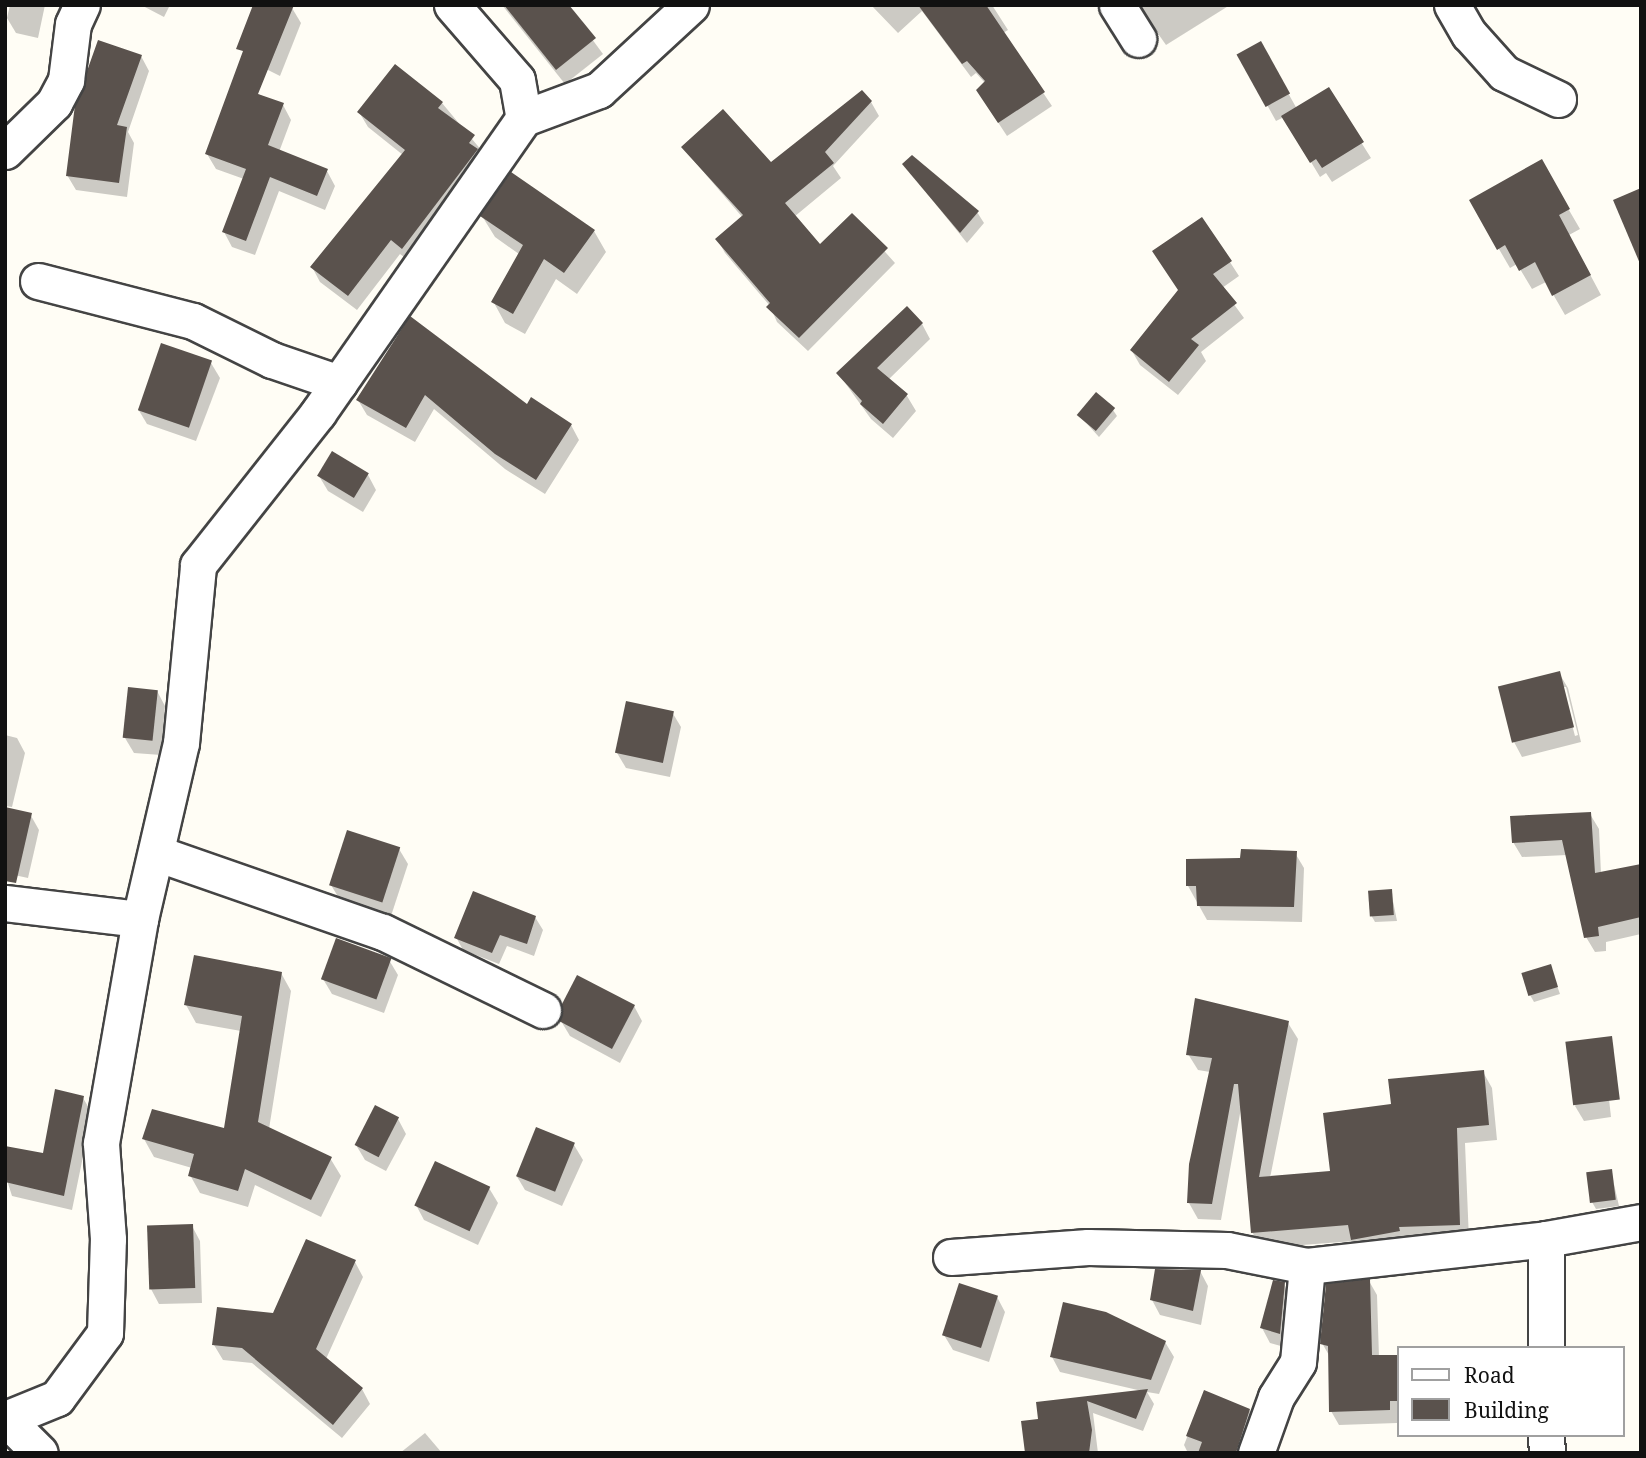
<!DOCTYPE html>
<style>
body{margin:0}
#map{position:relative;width:1646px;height:1458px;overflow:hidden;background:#fffdf5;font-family:"Noto Serif",serif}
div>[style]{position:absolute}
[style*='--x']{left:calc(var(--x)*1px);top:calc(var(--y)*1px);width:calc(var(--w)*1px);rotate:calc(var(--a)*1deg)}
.shadow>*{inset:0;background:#0003}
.building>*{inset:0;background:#5a524d;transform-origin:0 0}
.roads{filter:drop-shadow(2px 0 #444) drop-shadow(-2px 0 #444) drop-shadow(0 2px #444) drop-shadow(0 -2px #444)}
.minor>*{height:35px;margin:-17.5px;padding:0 17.5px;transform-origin:17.5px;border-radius:17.5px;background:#fff}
span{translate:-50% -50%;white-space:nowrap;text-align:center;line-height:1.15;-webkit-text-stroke:7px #fff;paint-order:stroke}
.frame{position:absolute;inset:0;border:7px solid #111;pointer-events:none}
.legend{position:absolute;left:1397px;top:1346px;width:228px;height:91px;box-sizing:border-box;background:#fff;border:2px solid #a0a0a0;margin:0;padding:9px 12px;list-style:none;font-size:21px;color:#111}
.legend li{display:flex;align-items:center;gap:14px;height:35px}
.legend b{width:35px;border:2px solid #a0a0a0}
</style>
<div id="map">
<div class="shadow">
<div style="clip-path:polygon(10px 5px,45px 5px,38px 38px,16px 33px,7px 18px)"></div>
<div style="clip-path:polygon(141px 5px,170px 5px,164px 17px)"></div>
<div style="clip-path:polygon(502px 5px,567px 5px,603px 54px,565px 84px)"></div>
<div style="clip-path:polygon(871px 5px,992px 5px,1008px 30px,1003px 33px,1052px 106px,1007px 136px,986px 104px,985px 83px,976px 73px,971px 77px,922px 11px,898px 33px)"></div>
<div style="clip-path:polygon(1138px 5px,1230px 5px,1166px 45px)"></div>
<div style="clip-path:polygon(292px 8px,301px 23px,280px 76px,248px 60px)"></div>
<div style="clip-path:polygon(1260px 43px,1297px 109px,1328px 90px,1371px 158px,1332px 182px,1326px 173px,1320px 177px,1284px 117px,1276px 121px,1239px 55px)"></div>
<div style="clip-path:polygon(141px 56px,149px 71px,128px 132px,134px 143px,127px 197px,76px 190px,67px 175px)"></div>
<div style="clip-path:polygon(233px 83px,283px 105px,291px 120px,279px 152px,327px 171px,335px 186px,325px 210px,279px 191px,255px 255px,232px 247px,224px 232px,244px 179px,216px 169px,207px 154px)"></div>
<div style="clip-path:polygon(871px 102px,879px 116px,833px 166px,841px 178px,794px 217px,820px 247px,852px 215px,895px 263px,808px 351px,777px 322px,770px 306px,725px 253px,717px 239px,743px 218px,683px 148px,771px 165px)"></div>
<div style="clip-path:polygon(442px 103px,482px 151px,412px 263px,400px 254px,357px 310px,320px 282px,312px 267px,403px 155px,368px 127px,359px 112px)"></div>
<div style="clip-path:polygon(1541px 162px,1580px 229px,1569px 235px,1601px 295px,1565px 315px,1546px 282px,1532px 289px,1517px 264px,1510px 268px,1471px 201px)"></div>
<div style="clip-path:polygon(904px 165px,977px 212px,984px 223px,967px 243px)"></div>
<div style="clip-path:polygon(482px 216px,594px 231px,606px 252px,577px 294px,556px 279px,525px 334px,505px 323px,493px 301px,519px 254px,495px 237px)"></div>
<div style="clip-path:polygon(1202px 219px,1239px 276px,1222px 288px,1244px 318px,1201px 352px,1206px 361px,1178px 395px,1140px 365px,1132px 351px,1180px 291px)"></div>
<div style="clip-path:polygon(411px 318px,527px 406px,571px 425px,579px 440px,545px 494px,505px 469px,434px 409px,415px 442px,367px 415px,358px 400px)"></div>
<div style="clip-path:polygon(922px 324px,930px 339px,888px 380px,907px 396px,916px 411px,893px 438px,871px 419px,838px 373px)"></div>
<div style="clip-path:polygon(211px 363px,220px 378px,196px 441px,147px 424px,138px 409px)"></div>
<div style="clip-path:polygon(1113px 410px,1117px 416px,1099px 437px,1078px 414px)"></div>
<div style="clip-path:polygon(368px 475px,376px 490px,363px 512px,328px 491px,319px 476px)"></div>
<div style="clip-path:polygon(evenodd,1559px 673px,1568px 688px,1581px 742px,1522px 757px,1514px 742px,1559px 673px,1562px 687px,1566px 687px,1578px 735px,1575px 736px,1562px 687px)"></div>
<div style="clip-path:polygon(157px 691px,165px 706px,161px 755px,134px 753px,125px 738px)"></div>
<div style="clip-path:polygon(672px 712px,681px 727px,670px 777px,626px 768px,617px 753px)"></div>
<div style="clip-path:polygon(5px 735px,17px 738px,25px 753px,12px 807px,5px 806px)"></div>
<div style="clip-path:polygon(30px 814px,39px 830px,28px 878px,5px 873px)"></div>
<div style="clip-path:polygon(1590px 814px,1599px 829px,1601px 874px,1641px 897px,1641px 934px,1606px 942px,1606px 951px,1595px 952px,1586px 937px,1567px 855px,1522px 857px,1513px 842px)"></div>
<div style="clip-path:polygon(399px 849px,408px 864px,391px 916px,340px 900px,331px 885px)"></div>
<div style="clip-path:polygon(1295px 853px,1304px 868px,1302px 922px,1207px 920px,1188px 886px,1242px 860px)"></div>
<div style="clip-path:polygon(1391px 891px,1397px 921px,1375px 922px,1371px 915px)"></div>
<div style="clip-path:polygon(535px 917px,543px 930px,534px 956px,507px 946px,499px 964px,463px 950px,456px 937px)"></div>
<div style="clip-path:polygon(389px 960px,398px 975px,384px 1013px,332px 994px,323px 979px)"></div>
<div style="clip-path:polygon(1550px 966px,1560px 994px,1534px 1002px,1530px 995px)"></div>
<div style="clip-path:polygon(281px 973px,291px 991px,269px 1129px,330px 1158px,341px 1176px,321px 1217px,255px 1185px,248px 1207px,200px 1193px,190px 1175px,192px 1168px,154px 1157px,144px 1139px,226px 1130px,241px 1031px,196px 1023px,186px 1005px)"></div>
<div style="clip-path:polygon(634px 1006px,642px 1021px,620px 1063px,570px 1036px,561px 1021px)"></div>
<div style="clip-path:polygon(1288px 1023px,1298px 1039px,1270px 1178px,1332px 1172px,1393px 1106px,1483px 1072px,1492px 1088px,1497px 1140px,1465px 1143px,1469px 1240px,1362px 1256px,1354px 1241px,1262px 1248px,1252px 1232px,1241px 1108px,1221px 1220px,1198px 1219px,1189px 1203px,1210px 1072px,1198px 1070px,1188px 1054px)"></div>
<div style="clip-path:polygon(1604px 1055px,1611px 1117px,1584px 1121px,1575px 1106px)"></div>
<div style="clip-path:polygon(83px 1098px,92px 1113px,72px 1210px,12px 1196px,5px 1174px,45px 1156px)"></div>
<div style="clip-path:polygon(398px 1119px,406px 1134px,386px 1171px,365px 1160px,356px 1145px)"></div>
<div style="clip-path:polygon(574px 1145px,583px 1160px,562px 1206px,525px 1190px,516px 1175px)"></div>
<div style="clip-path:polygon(1611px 1171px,1619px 1206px,1596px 1209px,1592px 1202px)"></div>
<div style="clip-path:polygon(489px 1188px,498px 1203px,478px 1245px,424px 1220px,416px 1205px)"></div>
<div style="clip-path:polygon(192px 1226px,200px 1241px,202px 1303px,159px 1304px,151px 1289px)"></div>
<div style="clip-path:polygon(355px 1262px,363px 1277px,326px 1359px,362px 1389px,370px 1404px,342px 1438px,252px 1363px,223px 1360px,214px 1345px,274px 1314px)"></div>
<div style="clip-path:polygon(1200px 1271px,1208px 1286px,1201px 1325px,1160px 1315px,1152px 1300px)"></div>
<div style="clip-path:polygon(1369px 1281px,1377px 1295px,1379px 1357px,1399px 1357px,1399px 1414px,1397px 1423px,1339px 1425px,1331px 1411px,1330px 1357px,1322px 1343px)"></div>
<div style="clip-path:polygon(1284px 1284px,1293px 1299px,1288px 1348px,1270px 1343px,1262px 1328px)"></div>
<div style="clip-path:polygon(997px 1297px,1005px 1312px,989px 1362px,953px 1350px,944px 1335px)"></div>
<div style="clip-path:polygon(1165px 1342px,1174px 1357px,1159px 1394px,1147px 1392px,1154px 1404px,1143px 1431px,1093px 1413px,1098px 1453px,1026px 1453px,1040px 1421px,1038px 1404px,1142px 1391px,1060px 1372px,1052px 1357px)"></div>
<div style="clip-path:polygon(1205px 1392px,1249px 1410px,1258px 1425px,1250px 1453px,1188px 1453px,1184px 1445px)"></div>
<div style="clip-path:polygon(425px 1433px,442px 1453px,400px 1453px)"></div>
</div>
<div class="building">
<div style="clip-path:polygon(253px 5px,294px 5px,258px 94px,284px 103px,268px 145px,328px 169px,317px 196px,270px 177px,246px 241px,222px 232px,246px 169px,205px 154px,243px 51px,236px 49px)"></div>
<div style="clip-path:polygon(504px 5px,569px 5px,596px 38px,556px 70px)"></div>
<div style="clip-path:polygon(918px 5px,986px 5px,1045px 92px,998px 123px,976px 90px,985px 81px,967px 61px,962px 64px)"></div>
<div style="clip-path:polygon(98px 40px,142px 55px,117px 125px,127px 127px,119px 183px,66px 176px,75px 105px)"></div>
<div style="left:1261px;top:41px;width:60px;height:28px;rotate:61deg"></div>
<div style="clip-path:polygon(395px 64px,443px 102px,438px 108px,475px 135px,469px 143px,478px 149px,402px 249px,391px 240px,348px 296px,310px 267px,405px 150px,357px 112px)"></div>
<div style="clip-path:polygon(1329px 87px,1364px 142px,1322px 168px,1316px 159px,1310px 163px,1281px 116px)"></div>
<div style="clip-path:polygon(862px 90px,872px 101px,825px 152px,834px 163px,785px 203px,820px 244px,852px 213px,888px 248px,799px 338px,766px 307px,770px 303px,715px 239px,743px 215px,681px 147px,723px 109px,771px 162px)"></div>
<div style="clip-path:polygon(912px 155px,979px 211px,960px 233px,902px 164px)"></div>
<div style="clip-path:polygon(1542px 159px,1570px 209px,1559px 215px,1591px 275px,1552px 296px,1535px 262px,1519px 271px,1505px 245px,1497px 250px,1469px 200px)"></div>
<div style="clip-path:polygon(511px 172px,595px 230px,564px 273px,544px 259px,513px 314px,491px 302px,523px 245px,480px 216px)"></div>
<div style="clip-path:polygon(1641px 188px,1641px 266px,1613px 200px)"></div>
<div style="clip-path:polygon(1202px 217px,1232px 261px,1213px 274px,1237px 303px,1191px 339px,1199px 345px,1169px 382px,1130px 350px,1178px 290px,1152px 251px)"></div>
<div style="clip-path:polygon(907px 306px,923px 323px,877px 368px,908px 394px,883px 424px,860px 404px,862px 401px,836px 373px)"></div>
<div style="clip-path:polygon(410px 316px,527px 404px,531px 397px,572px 424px,536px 480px,495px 454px,425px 395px,406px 428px,356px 400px)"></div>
<div style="left:161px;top:343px;width:54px;height:71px;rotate:19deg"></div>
<div style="left:1096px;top:392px;width:25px;height:30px;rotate:40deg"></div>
<div style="left:332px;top:451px;width:43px;height:29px;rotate:31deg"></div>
<div style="left:1560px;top:671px;width:58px;height:64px;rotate:76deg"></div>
<div style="left:128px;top:687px;width:30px;height:51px;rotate:6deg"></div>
<div style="left:626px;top:701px;width:49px;height:53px;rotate:12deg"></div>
<div style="clip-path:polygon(5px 807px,32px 813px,16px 883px,5px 881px)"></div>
<div style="clip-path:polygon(1591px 812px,1595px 873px,1641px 864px,1641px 917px,1598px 927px,1599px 936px,1584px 938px,1562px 840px,1512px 843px,1510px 816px)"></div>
<div style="left:347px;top:830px;width:56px;height:58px;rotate:18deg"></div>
<div style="clip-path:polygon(1241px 849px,1297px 851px,1294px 907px,1197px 906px,1196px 886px,1186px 886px,1186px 859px,1240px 858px)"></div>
<div style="left:1392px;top:889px;width:26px;height:24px;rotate:86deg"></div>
<div style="clip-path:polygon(473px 891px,536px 916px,527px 944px,500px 935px,492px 953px,454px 938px)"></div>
<div style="left:336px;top:938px;width:59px;height:44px;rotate:20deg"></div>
<div style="clip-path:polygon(194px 955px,282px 972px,258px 1122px,332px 1157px,311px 1200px,245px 1169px,238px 1191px,188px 1176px,194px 1154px,142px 1139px,152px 1109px,224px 1128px,242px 1016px,184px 1005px)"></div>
<div style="left:1551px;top:964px;width:24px;height:31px;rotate:73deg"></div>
<div style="clip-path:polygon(577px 975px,635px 1005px,612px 1049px,559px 1021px,562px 1004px)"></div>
<div style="clip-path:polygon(1195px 998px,1289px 1021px,1259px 1177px,1330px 1171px,1323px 1113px,1391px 1104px,1388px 1079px,1484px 1070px,1489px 1125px,1457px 1128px,1460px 1225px,1399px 1227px,1400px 1231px,1351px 1240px,1348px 1225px,1251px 1233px,1238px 1084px,1234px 1084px,1212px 1204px,1187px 1203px,1189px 1164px,1212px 1058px,1186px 1055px)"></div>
<div style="left:1612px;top:1036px;width:64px;height:47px;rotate:83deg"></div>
<div style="clip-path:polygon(55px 1089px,84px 1096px,64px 1196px,5px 1182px,5px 1146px,43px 1153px)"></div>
<div style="left:375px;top:1105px;width:27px;height:45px;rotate:27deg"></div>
<div style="left:536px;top:1127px;width:42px;height:53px;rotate:22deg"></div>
<div style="left:435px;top:1161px;width:61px;height:49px;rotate:25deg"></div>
<div style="left:1612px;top:1169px;width:31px;height:26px;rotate:83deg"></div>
<div style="left:193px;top:1224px;width:64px;height:46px;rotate:88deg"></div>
<div style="clip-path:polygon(306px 1239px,356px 1260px,316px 1349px,363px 1388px,333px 1425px,242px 1348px,212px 1345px,217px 1307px,273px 1313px)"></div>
<div style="clip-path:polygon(1155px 1269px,1201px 1270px,1193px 1311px,1150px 1300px)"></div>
<div style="clip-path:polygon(1370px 1279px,1372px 1355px,1399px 1355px,1399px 1401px,1390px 1401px,1390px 1410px,1329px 1412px,1328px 1346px,1320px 1344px,1326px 1284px)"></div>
<div style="clip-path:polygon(1273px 1280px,1285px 1282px,1280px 1334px,1260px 1328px)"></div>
<div style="left:959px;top:1283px;width:41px;height:55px;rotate:18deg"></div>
<div style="clip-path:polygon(1063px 1302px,1106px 1312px,1166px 1341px,1151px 1380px,1050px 1357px)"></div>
<div style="clip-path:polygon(1148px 1389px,1136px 1419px,1087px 1401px,1092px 1430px,1089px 1453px,1025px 1453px,1021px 1421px,1038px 1419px,1036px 1402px)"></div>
<div style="clip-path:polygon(1204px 1390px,1250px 1409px,1236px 1453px,1198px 1453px,1202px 1442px,1186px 1436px)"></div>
</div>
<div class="roads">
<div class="minor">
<div style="--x:452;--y:5;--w:99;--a:49.1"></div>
<div style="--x:517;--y:80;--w:39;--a:80"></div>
<div style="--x:1117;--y:5;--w:40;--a:58"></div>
<div style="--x:1452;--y:5;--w:34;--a:60"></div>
<div style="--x:1469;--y:34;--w:52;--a:48.1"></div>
<div style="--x:1504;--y:73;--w:60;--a:25.7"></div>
<div style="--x:5;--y:151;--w:69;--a:-44.4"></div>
<div style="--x:54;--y:103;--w:26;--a:-62"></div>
<div style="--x:66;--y:80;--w:56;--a:-82.9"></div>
<div style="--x:73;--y:24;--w:21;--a:-65"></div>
<div style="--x:38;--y:281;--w:160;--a:14.5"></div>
<div style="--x:193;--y:321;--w:88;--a:26.3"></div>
<div style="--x:272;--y:360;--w:71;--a:18.9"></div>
<div style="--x:156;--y:853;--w:240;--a:19.2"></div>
<div style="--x:383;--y:932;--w:178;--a:26"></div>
<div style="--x:5;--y:903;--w:136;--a:6.8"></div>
<div style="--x:140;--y:919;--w:181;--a:-76.9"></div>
<div style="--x:181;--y:743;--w:179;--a:-84.5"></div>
<div style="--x:198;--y:565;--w:194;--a:-51.7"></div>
<div style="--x:318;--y:413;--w:360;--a:-55.1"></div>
<div style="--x:524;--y:118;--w:80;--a:-20.5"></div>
<div style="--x:599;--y:90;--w:125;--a:-42.7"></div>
<div style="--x:951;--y:1257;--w:137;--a:-4.2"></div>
<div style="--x:1088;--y:1247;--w:139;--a:1.2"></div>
<div style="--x:1227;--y:1250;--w:82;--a:11.3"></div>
<div style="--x:1307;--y:1266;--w:241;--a:-6.4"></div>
<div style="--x:1546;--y:1239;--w:97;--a:-10.1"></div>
<div style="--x:1546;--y:1348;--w:109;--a:-90"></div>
<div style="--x:5;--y:1418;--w:49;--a:45"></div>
<div style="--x:8;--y:1418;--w:53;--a:-22.2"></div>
<div style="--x:57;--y:1398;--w:81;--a:-53.6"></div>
<div style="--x:105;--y:1333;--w:94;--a:-88.2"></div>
<div style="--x:108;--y:1239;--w:96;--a:-94.2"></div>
<div style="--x:101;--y:1143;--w:227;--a:-80.1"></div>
<div style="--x:1546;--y:1435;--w:18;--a:87"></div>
<div style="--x:1256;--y:1453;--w:59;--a:-70.3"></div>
<div style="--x:1276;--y:1397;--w:41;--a:-57.8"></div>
<div style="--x:1298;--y:1362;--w:96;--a:-84.6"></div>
</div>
</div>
<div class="frame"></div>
<ul class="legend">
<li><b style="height:9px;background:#fff"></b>Road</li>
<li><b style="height:19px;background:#5a524d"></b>Building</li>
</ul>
</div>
